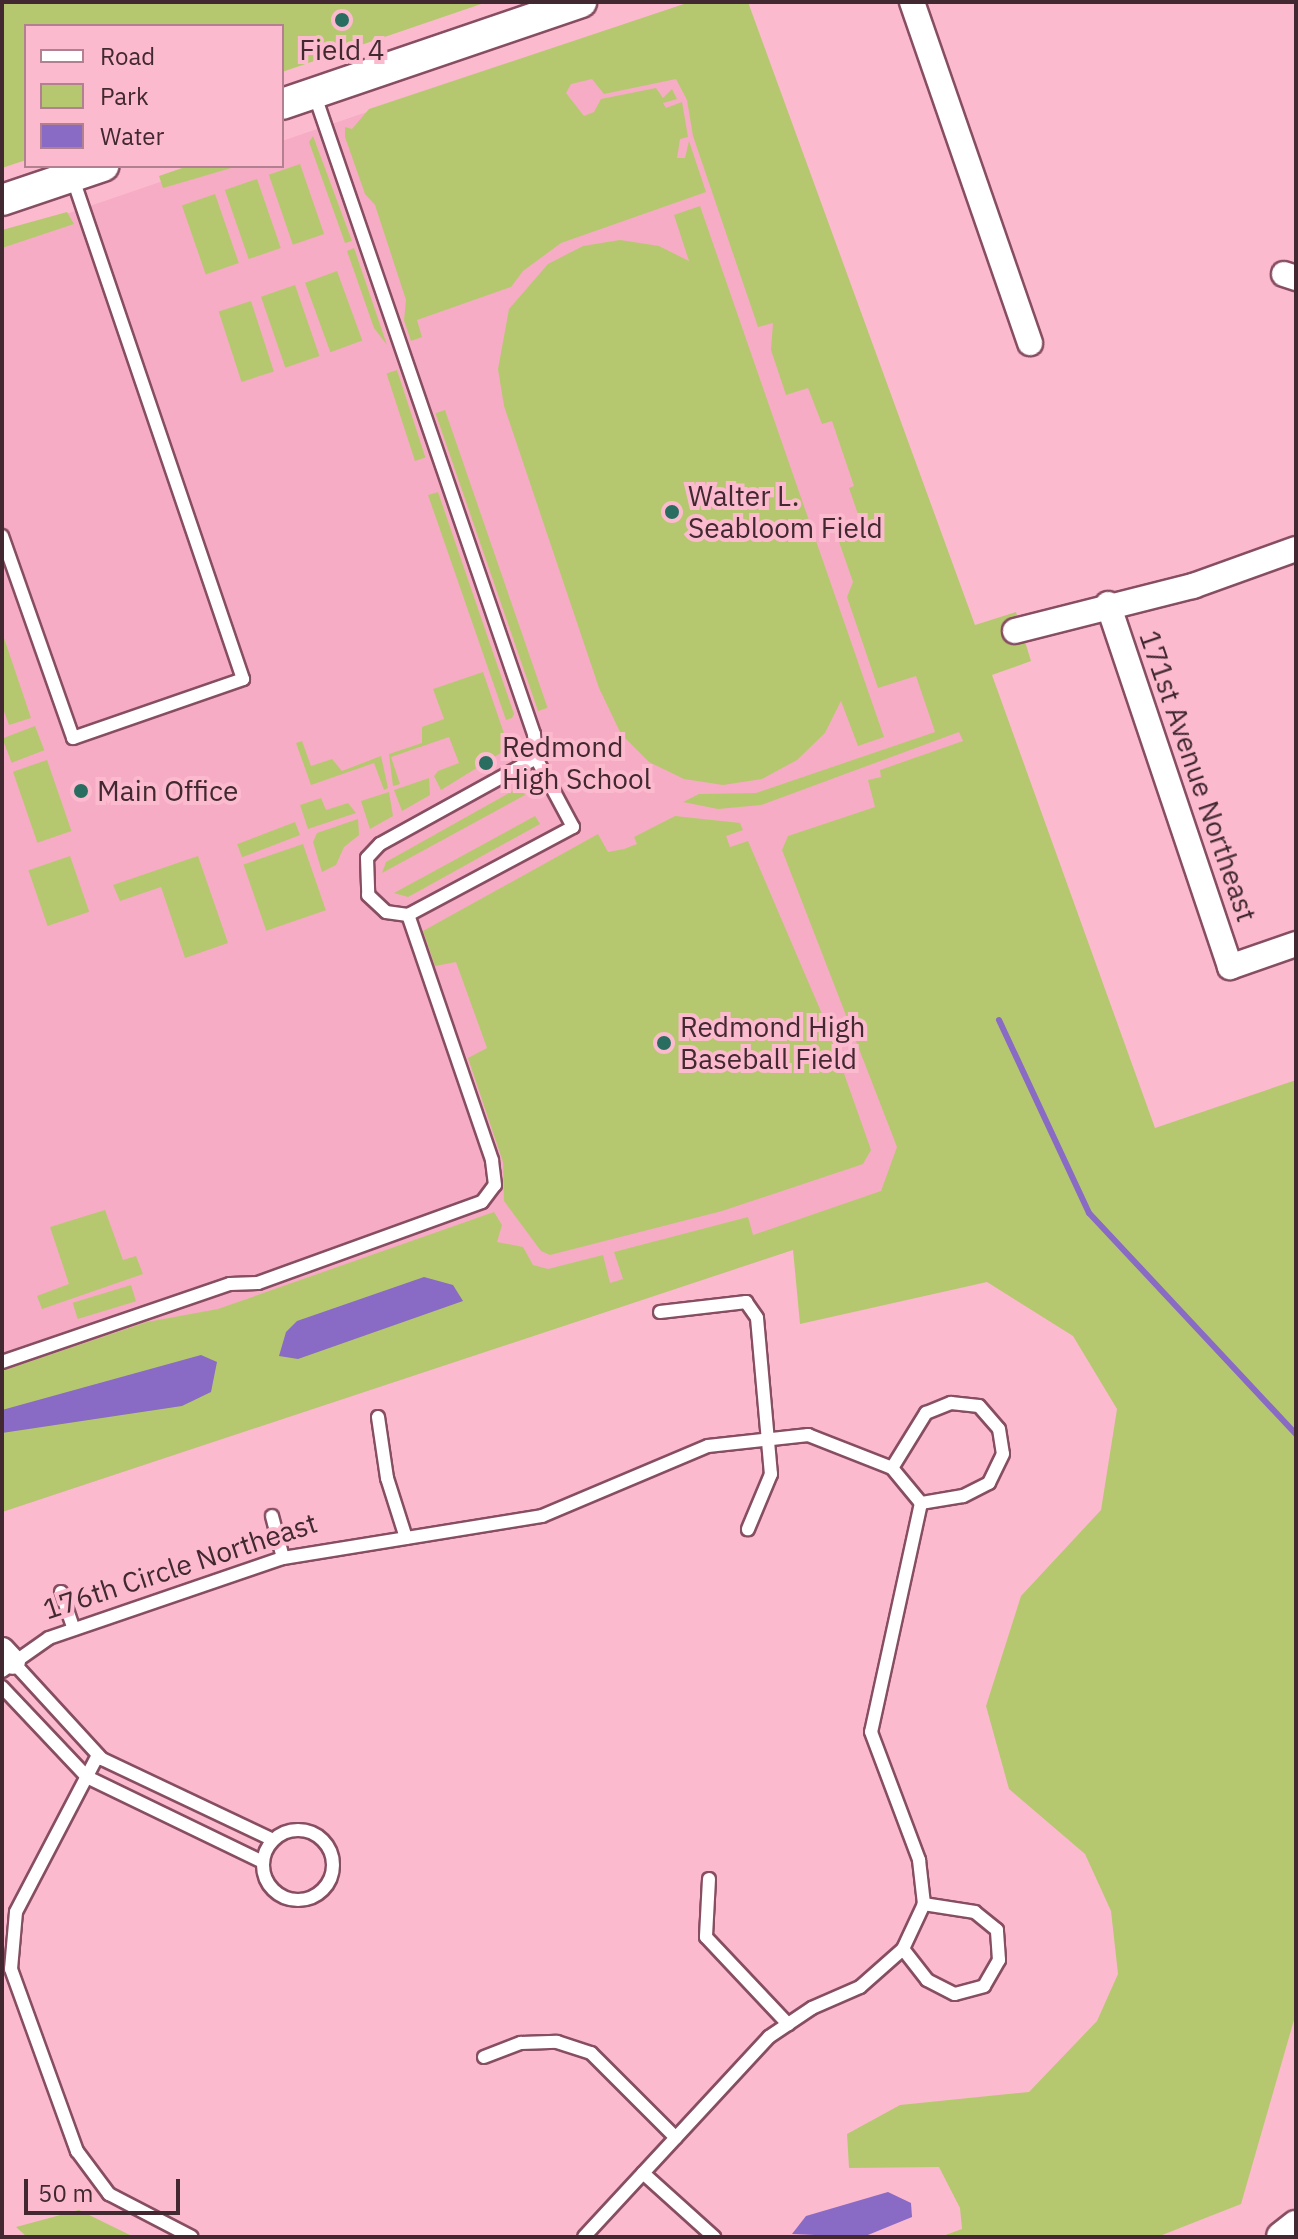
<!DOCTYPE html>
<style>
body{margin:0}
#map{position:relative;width:1298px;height:2239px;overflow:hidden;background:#fcbacf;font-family:"IBM Plex Sans",sans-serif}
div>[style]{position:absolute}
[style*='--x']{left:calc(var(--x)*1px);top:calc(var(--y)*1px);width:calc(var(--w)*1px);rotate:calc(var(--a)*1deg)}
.built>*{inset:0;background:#f6acc4}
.green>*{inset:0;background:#b6c86f;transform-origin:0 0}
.water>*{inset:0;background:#896ac4}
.stream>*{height:6px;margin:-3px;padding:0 3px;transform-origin:3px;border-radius:3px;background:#896ac4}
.roads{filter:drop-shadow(2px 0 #874e62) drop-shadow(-2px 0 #874e62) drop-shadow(0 2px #874e62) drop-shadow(0 -2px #874e62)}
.service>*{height:12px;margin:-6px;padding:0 6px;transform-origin:6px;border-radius:6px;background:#fff}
.service>.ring{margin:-6px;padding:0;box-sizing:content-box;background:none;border:12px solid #fff;border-radius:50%}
.minor>*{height:24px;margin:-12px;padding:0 12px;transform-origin:12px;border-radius:12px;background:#fff}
.tertiary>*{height:30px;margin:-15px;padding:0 15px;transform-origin:15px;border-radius:15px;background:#fff}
.dots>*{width:22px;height:22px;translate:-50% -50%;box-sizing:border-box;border:4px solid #fcbacf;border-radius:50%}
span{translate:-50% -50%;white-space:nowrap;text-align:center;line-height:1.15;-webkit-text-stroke:8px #fcbacf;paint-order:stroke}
.poi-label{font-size:28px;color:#422931}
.left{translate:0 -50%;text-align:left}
.street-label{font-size:28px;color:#422931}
.frame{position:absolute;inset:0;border:4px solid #422931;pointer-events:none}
.legend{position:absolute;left:24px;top:24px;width:260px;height:144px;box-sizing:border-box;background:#fcbacf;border:2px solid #b28090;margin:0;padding:10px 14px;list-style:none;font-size:24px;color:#422931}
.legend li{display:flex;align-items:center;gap:16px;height:40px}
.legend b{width:40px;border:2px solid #b28090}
.scale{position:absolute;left:24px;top:2179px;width:156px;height:36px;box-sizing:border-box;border:4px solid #422931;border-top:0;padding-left:10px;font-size:24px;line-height:28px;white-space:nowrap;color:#422931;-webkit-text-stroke:6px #fcbacf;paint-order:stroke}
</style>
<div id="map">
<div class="built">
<div style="clip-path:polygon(690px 2px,704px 2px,1105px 1146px,2px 1512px,2px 236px,207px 166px,282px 166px,282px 141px)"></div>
</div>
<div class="green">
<div style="clip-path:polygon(2px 2px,487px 2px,282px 72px,282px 26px,26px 26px,26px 160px,2px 168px)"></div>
<div style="clip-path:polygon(690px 2px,748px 2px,975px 625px,1016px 612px,1031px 661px,992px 675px,1155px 1128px,1296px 1080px,1296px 2013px,1241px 2204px,1157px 2237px,940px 2237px,962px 2229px,960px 2208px,939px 2167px,849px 2168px,847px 2134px,900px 2105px,1029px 2092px,1097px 2021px,1118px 1974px,1111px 1911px,1085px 1854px,1009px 1789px,986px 1706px,1021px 1596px,1101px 1510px,1117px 1409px,1073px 1336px,987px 1282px,800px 1324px,793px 1250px,2px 1512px,2px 1371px,147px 1322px,218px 1309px,494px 1212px,502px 1225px,497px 1242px,523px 1247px,533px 1265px,548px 1269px,603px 1255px,610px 1283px,623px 1279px,614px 1252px,748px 1217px,753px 1235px,881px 1191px,897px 1147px,782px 850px,788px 836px,875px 807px,868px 780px,881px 777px,880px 770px,963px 741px,959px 732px,761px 805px,718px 809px,683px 802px,699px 794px,756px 793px,935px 732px,916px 676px,878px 688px,847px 597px,853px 582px,837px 536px,862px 526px,849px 488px,854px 486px,832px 421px,822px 424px,808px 388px,786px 395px,771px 350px,773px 323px,758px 327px,693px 136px,687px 100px,676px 79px,604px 94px,592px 79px,571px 84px,566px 93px,584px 116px,594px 112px,601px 99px,656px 88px,663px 98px,672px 89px,677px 99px,663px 103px,666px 108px,682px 102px,688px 137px,680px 139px,677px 158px,685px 158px,689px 141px,706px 192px,561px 243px,523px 271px,511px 287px,417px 320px,422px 337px,411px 341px,404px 320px,406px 300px,375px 205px,365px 194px,345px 137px,345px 127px,352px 129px,369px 109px)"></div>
<div style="clip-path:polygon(313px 136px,352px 241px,345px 243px,309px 142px)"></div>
<div style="left:300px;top:164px;width:74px;height:33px;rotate:71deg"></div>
<div style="clip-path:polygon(188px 166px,238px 166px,163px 188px,159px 176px)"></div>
<div style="left:257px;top:179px;width:73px;height:34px;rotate:71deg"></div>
<div style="left:215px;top:194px;width:73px;height:35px;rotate:71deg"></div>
<div style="clip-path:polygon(700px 206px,884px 737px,858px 746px,841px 701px,825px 733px,797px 760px,762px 779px,723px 785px,684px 779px,649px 762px,621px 734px,599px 688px,504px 406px,498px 369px,509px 309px,548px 264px,583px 246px,620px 240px,659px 246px,689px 261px,674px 215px)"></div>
<div style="clip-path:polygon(67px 212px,74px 224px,2px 248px,2px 230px)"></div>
<div style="clip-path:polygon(354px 248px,387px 345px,374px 328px,347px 251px)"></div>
<div style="left:337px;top:271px;width:74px;height:34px;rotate:70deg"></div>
<div style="left:295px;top:285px;width:75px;height:36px;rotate:71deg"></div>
<div style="left:251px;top:301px;width:74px;height:34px;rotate:72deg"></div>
<div style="left:397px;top:370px;width:92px;height:11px;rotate:72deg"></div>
<div style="left:445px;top:410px;width:315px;height:10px;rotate:71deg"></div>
<div style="clip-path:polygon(438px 492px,514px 714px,512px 718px,506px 720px,428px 495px)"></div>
<div style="clip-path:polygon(2px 632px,31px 718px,9px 725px,2px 706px)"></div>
<div style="clip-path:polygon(483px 672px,509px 748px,441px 790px,434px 776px,438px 771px,459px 763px,449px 737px,391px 757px,400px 784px,393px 786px,389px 754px,422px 743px,422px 727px,444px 719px,433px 689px)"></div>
<div style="left:35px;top:726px;width:26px;height:35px;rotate:69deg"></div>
<div style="clip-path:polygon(302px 741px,311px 766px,332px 759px,342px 771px,381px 756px,388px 788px,384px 790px,374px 763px,311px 785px,296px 743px)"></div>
<div style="left:47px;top:760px;width:75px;height:36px;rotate:71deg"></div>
<div style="clip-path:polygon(429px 778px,430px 795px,402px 811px,394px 790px)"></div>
<div style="clip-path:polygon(520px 787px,525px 795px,382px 873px,386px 862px)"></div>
<div style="clip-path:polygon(389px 792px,393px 816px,370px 829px,361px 801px)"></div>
<div style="clip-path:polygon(321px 798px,326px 810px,348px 803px,356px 813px,308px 829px,300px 805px)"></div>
<div style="clip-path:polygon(535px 816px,540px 824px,419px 891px,408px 897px,394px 893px)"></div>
<div style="clip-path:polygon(675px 816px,740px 823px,743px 830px,726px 836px,730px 847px,748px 841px,828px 1028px,871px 1150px,863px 1164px,722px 1211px,550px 1255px,541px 1251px,504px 1201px,503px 1162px,468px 1058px,487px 1048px,456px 962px,435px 966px,423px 931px,598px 834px,608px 852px,624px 849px,637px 844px,634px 837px)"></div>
<div style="clip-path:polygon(358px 819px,359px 835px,344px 847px,336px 865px,322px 872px,313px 842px,317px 833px)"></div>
<div style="left:295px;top:822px;width:14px;height:62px;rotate:69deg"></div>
<div style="left:303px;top:844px;width:70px;height:63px;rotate:71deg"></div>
<div style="left:70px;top:856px;width:59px;height:44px;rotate:71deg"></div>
<div style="clip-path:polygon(198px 856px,228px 943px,185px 958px,161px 887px,120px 901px,113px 885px)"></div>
<div style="clip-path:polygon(105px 1210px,123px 1260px,136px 1256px,143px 1274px,42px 1309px,37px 1296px,69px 1284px,50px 1227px)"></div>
<div style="left:131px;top:1285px;width:17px;height:61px;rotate:73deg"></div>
<div style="clip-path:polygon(79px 2210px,134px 2237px,27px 2237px,16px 2227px)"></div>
</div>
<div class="water">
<div style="clip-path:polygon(424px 1277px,453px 1285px,463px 1301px,298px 1359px,279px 1356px,286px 1332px,297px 1321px)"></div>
<div style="clip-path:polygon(201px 1355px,217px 1362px,211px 1392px,182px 1406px,2px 1433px,2px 1410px)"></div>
<div style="clip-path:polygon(888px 2192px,911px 2203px,912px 2217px,863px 2237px,792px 2234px,806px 2216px)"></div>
</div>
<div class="stream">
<div style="--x:999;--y:1020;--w:213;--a:65"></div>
<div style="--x:1089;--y:1213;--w:303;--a:46.9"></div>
</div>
<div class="roads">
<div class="service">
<div style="--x:314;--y:93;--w:678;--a:71.06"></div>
<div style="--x:534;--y:734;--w:24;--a:85"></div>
<div style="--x:536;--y:758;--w:178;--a:151.1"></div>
<div style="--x:380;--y:844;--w:19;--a:133"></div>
<div style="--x:367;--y:858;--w:37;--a:88"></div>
<div style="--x:368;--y:895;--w:25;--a:43"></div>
<div style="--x:386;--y:912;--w:22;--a:8"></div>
<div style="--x:408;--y:915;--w:187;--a:-28.1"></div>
<div style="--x:573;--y:827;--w:78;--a:-118.2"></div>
<div style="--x:2;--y:536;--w:214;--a:70.6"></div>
<div style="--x:73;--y:738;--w:180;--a:-19.1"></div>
<div style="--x:243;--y:679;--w:531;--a:-108.78"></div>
<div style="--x:660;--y:1312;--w:87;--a:-6.6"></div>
<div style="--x:746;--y:1302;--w:19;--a:55"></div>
<div style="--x:757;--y:1318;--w:157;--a:84.9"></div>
<div style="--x:771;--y:1474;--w:60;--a:112.7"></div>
<div style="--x:2;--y:1362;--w:241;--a:-18.9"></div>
<div style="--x:230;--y:1284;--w:28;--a:-2"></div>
<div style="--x:258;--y:1283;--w:238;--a:-19.9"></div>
<div style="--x:482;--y:1202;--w:21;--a:-53"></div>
<div style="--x:495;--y:1185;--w:25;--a:-97"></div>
<div style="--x:492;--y:1160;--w:259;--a:-108.9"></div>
<div style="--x:378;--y:1417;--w:62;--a:81.6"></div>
<div style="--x:387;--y:1478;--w:63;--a:72.4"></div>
<div style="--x:892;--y:1468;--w:65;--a:-58.3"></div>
<div style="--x:926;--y:1413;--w:27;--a:-22"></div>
<div style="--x:951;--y:1403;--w:28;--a:6"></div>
<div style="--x:979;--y:1406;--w:30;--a:49"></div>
<div style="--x:999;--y:1429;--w:25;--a:81"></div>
<div style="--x:1003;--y:1454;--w:32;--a:116"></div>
<div style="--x:989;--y:1483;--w:29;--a:153"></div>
<div style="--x:963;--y:1496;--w:43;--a:170.5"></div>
<div style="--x:272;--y:1516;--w:43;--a:75.3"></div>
<div style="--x:61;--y:1592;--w:39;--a:71"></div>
<div style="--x:13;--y:1662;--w:132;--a:47.5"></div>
<div style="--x:102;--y:1759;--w:189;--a:25.3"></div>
<div style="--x:2;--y:1671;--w:57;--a:-35.1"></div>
<div style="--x:49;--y:1638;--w:247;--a:-18.9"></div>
<div style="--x:283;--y:1558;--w:262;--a:-9.2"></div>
<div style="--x:542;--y:1516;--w:180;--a:-22.9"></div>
<div style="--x:708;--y:1446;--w:101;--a:-6.3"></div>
<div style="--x:808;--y:1435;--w:90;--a:21.4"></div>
<div style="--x:892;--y:1468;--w:45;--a:50.4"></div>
<div style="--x:921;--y:1503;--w:234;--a:102.3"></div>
<div style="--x:871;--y:1732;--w:137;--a:69.4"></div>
<div style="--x:919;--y:1860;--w:44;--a:83.5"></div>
<div style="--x:924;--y:1904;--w:50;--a:115"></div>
<div style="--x:903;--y:1949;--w:57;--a:138.5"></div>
<div style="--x:860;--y:1987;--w:52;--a:156.4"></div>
<div style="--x:812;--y:2008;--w:52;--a:146"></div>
<div style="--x:769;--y:2037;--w:272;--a:132.8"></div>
<div style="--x:2;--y:1687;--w:124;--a:46.6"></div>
<div style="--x:87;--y:1777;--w:195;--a:25.8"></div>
<div style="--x:98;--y:1755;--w:177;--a:117.6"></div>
<div style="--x:16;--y:1912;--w:57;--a:95"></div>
<div style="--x:11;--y:1969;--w:194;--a:70.1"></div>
<div style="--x:77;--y:2151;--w:54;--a:53.3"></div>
<div style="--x:109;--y:2194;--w:93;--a:27.4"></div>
<div class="ring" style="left:263px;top:1830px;width:58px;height:58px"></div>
<div style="--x:709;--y:1879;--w:58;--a:93"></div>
<div style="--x:706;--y:1937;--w:120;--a:46.7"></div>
<div style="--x:903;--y:1949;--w:39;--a:52"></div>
<div style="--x:927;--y:1980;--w:31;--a:27"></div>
<div style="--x:955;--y:1994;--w:30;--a:-15"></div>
<div style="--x:984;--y:1986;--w:30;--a:-60"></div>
<div style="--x:999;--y:1960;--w:30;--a:-94"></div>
<div style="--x:997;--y:1930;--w:28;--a:-141"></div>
<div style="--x:975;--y:1912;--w:52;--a:-171.1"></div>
<div style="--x:484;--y:2057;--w:40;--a:-21"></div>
<div style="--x:521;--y:2043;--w:36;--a:-2"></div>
<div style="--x:557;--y:2042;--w:36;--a:18"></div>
<div style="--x:591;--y:2053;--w:120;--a:45"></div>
<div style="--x:643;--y:2173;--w:96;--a:42"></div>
</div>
<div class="minor">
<div style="--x:912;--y:2;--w:361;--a:70.9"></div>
<div style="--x:1284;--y:274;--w:13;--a:18"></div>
<div style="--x:1108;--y:604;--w:383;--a:71.4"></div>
<div style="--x:1230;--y:967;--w:70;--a:-19.2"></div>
<div style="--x:1015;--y:631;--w:184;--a:-14.2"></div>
<div style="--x:1193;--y:586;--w:109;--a:-19.8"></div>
<div style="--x:2;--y:1650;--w:16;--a:47"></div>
</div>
<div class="tertiary">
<div style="--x:282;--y:104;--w:316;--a:-18.8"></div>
<div style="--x:2;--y:200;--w:107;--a:-18.6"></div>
<div style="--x:1282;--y:2237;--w:18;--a:-38"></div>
</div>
</div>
<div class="dots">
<div style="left:342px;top:20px;background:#296d60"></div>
<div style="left:672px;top:512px;background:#296d60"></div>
<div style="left:486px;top:763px;background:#296d60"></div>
<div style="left:81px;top:791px;background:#296d60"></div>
<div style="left:664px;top:1043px;background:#296d60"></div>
</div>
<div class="poi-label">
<span style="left:342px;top:50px">Field 4</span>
<span class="left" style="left:688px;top:512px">Walter L.<br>Seabloom Field</span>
<span class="left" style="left:502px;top:763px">Redmond<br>High School</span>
<span class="left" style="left:97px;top:791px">Main Office</span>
<span class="left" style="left:680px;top:1043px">Redmond High<br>Baseball Field</span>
</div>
<div class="street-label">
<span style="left:1198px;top:776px;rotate:71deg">171st Avenue Northeast</span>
<span style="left:180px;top:1566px;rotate:-18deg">176th Circle Northeast</span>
</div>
<div class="frame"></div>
<ul class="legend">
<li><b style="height:10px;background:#fff"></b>Road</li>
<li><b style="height:22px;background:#b6c86f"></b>Park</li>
<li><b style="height:22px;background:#896ac4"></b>Water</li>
</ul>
<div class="scale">50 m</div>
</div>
